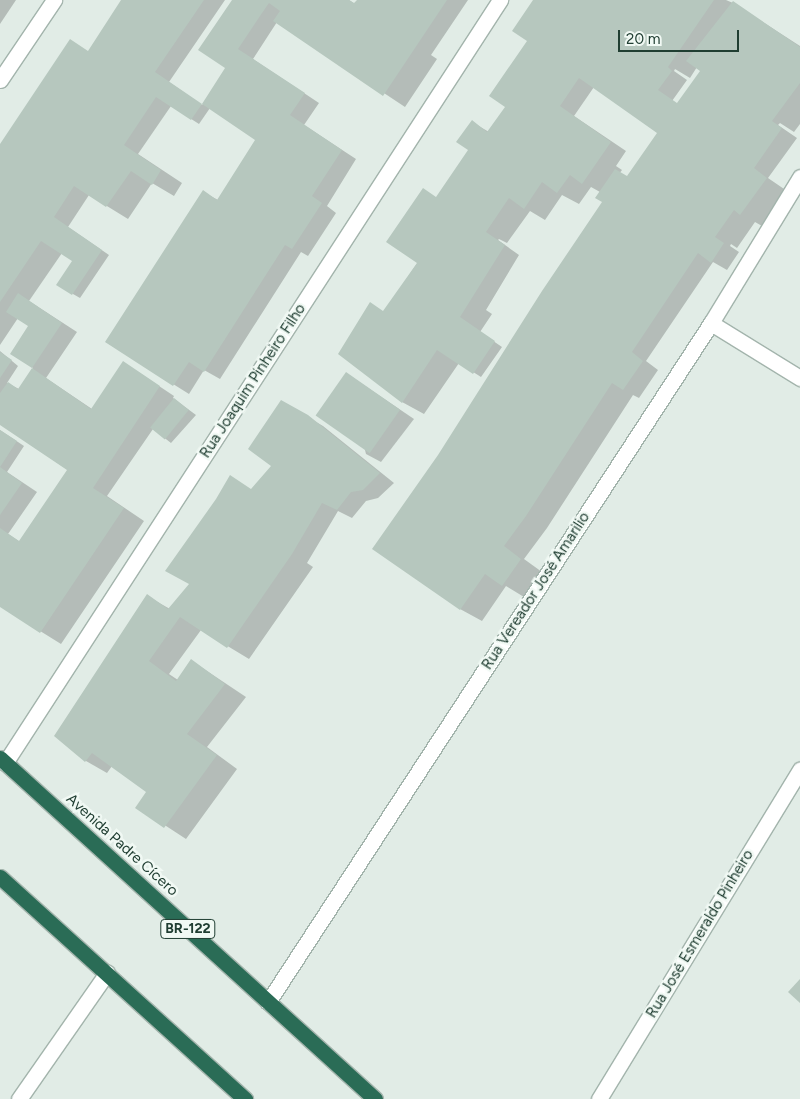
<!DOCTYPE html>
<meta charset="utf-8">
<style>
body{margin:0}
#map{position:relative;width:800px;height:1099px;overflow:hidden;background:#e1ece6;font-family:Figtree,sans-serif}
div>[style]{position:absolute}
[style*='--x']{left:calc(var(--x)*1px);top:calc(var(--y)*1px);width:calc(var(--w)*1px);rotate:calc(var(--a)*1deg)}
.shadow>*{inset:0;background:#0003}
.building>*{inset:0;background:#b6c7be;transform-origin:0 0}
.roads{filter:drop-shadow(1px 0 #a3b4ac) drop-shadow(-1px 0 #a3b4ac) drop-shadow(0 1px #a3b4ac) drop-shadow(0 -1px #a3b4ac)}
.lane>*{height:15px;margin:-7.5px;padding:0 7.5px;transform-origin:7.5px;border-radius:7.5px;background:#fff}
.street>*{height:15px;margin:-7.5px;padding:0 7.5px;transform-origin:7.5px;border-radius:7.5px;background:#fff}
.highway>*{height:15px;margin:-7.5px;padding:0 7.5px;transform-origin:7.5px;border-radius:7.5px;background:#2a6c56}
span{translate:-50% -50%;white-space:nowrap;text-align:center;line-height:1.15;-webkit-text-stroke:5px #f1f9f4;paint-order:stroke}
.shield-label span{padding:1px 4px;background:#f1f9f4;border:1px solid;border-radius:4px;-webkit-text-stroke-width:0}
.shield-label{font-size:14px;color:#203e32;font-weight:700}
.street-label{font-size:15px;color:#203e32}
.scale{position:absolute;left:618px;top:30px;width:121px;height:22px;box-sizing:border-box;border:2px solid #203e32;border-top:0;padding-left:6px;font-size:15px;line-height:18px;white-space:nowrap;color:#203e32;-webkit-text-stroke:4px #f1f9f4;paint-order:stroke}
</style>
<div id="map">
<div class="shadow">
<div style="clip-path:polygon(0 0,16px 0,0 24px)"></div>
<div style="clip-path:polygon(123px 0,225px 0,169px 82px,202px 105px,227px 68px,233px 0,349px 0,355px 4px,358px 0,468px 0,431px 55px,437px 59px,405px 107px,277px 22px,253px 59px,319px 103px,304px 125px,356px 159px,327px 206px,336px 213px,308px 256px,301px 252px,220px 379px,204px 370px,189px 394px,106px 342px,203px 192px,218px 200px,257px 140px,210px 108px,199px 124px,171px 106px,138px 154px,182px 183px,174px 196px,152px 183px,128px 219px,89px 195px,68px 227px,109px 255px,80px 298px,73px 294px,74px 261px,62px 253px,29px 301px,77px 332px,46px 378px,92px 409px,138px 372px,174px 396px,173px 398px,196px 415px,171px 443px,153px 429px,107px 496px,144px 521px,61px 644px,0 606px,0 430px,24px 446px,7px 472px,37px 492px,8px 534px,20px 542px,68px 470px,0 424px,0 351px,18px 366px,7px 383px,19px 389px,33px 368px,12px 353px,29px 326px,18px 318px,0 345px,0 146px,89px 52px)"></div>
<div style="clip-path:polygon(evenodd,535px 0,726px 0,733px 3px,800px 46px,800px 124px,794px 132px,780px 123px,778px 125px,797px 138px,768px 178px,787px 191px,762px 226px,755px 222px,737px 248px,731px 244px,730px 246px,739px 252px,727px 270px,713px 262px,646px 361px,658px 370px,639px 398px,633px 395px,547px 528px,524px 559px,542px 572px,524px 597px,506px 586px,482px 621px,460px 609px,439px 456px,604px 202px,600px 192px,591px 187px,579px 204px,562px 195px,545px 220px,530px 211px,507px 243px,499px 239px,498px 240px,519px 255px,486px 310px,492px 314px,480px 332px,502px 347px,481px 377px,459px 363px,424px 414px,402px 402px,384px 312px,418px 262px,437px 198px,470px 150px,472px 122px,489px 132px,506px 107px,528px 41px,535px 0,697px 67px,707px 77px,678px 105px,672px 101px,687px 80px,674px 71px,675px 69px,690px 78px,697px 67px,535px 0,594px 87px,658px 133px,630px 180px,619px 174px,622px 170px,616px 166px,626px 151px,574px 116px,594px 87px)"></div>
<div style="clip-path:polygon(346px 373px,414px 419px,381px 462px,366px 454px)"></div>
<div style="clip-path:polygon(282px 402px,323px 426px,394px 483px,378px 498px,366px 501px,352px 518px,338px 511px,307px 563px,313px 567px,249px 659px,201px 630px,169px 674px,178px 680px,192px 661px,246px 697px,207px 747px,237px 769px,186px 839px,137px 807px,148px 792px,112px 766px,107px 773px,86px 761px,56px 735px,147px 596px,170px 609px,191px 584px,251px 490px,273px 466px)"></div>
</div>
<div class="building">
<div style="clip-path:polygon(121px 0,204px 0,155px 72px,202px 104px,191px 120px,156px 97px,124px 145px,161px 170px,152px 185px,131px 171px,106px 207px,74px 186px,54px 217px,102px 250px,72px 295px,56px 285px,72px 261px,41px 241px,0 302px,0 144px,70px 39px,88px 51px)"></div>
<div style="clip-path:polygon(232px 0,349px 0,354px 3px,357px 0,447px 0,383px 96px,273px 21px,280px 11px,269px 3px,262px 13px,238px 49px,305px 93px,290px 115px,342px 150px,312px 196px,322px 203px,292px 249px,285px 245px,204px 372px,189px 362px,173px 386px,105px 342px,203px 190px,217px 200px,255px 140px,202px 104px,225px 68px,198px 50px)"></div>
<div style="clip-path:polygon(533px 0,714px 0,668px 67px,672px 71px,658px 90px,677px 103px,700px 71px,686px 61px,733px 1px,800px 47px,800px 83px,772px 121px,782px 128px,754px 168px,767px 178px,740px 215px,734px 210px,715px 237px,724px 243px,711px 263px,698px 253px,632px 352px,643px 361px,623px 390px,612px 383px,526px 516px,504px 546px,521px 559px,502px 586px,485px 574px,460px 610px,372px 549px,438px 455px,542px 291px,602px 202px,595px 198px,615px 169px,627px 176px,657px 133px,579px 78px,560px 106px,611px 142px,582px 184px,570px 175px,557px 193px,542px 182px,524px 209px,509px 198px,486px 232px,505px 245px,460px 317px,495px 341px,473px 374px,437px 350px,402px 403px,338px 354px,370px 302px,383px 311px,417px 263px,386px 242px,423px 188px,436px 197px,468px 150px,456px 142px,472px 120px,487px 132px,505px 107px,489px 96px,527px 41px,512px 31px)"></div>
<div style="clip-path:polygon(18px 293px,62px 323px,32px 368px,10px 354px,28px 326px,6px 312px)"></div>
<div style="clip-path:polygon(0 352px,12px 360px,0 378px)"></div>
<div style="clip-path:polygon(123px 361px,160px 386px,93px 488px,124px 508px,40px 633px,0 607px,0 528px,19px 541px,67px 470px,0 425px,0 393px,8px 382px,18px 389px,32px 368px,91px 409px)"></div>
<div style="left:346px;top:372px;width:66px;height:53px;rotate:35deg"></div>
<div style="left:174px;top:398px;width:19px;height:38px;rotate:39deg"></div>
<div style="clip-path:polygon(281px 400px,308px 415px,380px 473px,363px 490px,351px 492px,337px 510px,322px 503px,292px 554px,227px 648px,180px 617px,149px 661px,176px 681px,191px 659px,225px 684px,187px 734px,217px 755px,164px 828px,135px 808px,146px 792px,92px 753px,85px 762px,54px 736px,147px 594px,168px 609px,189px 584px,165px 571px,216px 499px,230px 475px,251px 489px,271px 466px,248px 449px)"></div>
<div style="clip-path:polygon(0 430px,17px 441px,0 467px)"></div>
<div style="clip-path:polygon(0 467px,22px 483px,0 515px)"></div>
<div style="clip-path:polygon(800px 979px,800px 1003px,788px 992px)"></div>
</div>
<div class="roads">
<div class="lane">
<div style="--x:19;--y:1099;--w:154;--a:-55.1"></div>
</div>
<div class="street">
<div style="--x:0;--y:80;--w:97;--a:-56"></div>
<div style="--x:711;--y:323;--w:105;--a:31.7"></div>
<div style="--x:5;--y:763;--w:910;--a:-57.03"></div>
<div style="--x:268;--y:1002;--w:811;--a:-56.88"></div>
<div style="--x:711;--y:323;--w:171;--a:-58.6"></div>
<div style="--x:599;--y:1099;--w:386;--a:-58.6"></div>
</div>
<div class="highway">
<div style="--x:0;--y:758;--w:507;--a:42.28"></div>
<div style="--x:0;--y:877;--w:331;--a:42.2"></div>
</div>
</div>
<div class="shield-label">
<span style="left:188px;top:929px">BR-122</span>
</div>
<div class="street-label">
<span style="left:253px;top:381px;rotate:-57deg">Rua Joaquim Pinheiro Filho</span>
<span style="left:536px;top:591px;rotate:-57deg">Rua Vereador José Amarilio</span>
<span style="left:122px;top:845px;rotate:42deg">Avenida Padre Cícero</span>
<span style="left:700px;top:934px;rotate:-59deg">Rua José Esmeraldo Pinheiro</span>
</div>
<div class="scale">20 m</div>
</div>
